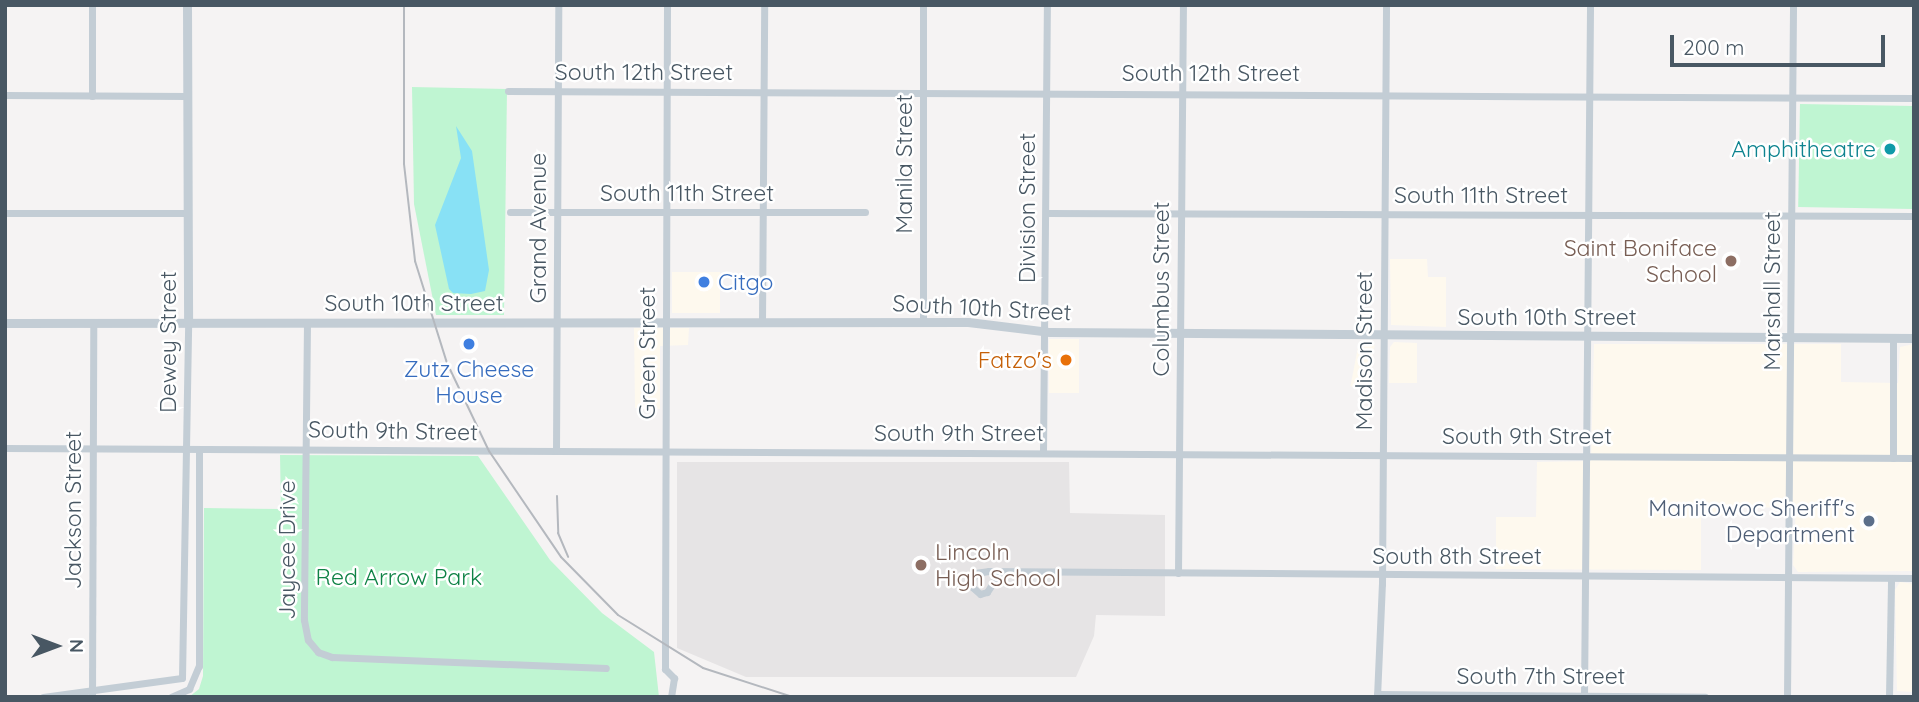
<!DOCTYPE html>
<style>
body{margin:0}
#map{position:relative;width:1919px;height:702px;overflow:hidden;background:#f5f3f3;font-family:Quicksand,sans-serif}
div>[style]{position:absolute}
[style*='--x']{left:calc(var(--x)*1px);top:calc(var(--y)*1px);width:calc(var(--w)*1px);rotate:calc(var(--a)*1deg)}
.commercial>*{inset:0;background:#fef9ee;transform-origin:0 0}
.education>*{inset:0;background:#e6e4e5}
.green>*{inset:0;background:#bff5d2;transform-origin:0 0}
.water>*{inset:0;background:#88e1f5}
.minor>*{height:7px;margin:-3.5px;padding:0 3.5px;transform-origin:3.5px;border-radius:3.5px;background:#c3cdd5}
.tertiary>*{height:9px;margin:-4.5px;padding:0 4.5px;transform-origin:4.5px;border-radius:4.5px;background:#c3cdd5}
.rail>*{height:2px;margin:-1px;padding:0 1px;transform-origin:1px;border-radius:1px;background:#b4b8be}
.dots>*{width:19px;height:19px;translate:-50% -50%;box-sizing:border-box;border:4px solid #fff;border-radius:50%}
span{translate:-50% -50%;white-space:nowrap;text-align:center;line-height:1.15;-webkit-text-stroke:5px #fff;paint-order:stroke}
.street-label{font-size:23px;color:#485763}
.culture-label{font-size:23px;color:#0d838f}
.right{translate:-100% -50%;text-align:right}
.education-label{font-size:23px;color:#785e54}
.left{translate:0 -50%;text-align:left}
.shop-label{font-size:23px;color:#366cbe}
.food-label{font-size:23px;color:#c56008}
.service-label{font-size:23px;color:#4e5e75}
.park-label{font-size:23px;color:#0e8245}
.frame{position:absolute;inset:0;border:7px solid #485763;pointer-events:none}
.north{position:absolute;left:21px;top:611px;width:70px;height:70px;-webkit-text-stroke:5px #fff;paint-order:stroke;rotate:90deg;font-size:19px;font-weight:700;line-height:28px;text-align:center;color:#485763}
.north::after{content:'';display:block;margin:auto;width:24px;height:32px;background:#485763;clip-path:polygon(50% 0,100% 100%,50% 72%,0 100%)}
.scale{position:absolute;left:1670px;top:35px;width:215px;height:32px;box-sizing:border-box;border:4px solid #485763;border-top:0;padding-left:9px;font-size:21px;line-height:24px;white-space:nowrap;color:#485763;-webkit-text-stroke:5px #fff;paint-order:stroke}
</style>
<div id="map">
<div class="commercial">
<div style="clip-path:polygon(1390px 259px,1427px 259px,1428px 277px,1446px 277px,1446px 327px,1391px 325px)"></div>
<div style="left:672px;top:272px;width:48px;height:41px"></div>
<div style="clip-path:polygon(634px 328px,689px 328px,688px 345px,660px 346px,660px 409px,635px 408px)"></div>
<div style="left:1079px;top:339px;width:54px;height:30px;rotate:90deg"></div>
<div style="left:1359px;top:342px;width:16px;height:45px;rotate:11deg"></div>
<div style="clip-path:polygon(1394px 342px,1417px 343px,1417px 383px,1389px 383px,1390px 347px)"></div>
<div style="clip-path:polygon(1594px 344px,1841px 344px,1841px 382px,1898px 383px,1900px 347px,1914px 344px,1914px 571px,1798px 572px,1793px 565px,1796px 508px,1739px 507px,1739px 515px,1701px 516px,1701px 570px,1496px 569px,1496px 517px,1536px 517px,1537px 462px,1591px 461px)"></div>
<div style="clip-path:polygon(1900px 582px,1914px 584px,1914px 692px,1897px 691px,1895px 590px)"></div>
</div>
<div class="education">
<div style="clip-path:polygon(677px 462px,1069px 462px,1070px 513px,1165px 515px,1165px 616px,1096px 615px,1094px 636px,1076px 677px,746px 677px,677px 648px)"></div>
</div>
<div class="green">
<div style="clip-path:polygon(412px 87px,507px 89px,504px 315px,436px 315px,414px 204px)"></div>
<div style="left:1800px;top:104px;width:114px;height:103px;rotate:1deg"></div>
<div style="clip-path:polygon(280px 455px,478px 456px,550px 560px,602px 613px,654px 652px,659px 697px,189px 697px,199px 689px,203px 676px,204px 508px,281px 509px)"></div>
</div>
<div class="water">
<div style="clip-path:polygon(456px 126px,472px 151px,489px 270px,485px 291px,471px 294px,453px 293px,449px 289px,435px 225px,461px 158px)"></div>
</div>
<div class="minor">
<div style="--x:92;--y:5;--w:91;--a:90"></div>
<div style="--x:667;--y:5;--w:643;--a:90.18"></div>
<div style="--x:665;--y:648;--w:21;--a:90"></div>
<div style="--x:665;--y:669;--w:13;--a:45"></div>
<div style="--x:674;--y:678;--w:19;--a:99"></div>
<div style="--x:508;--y:91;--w:1406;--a:0.29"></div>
<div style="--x:5;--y:95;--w:182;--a:0.3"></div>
<div style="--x:510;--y:212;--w:355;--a:0"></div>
<div style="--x:5;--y:213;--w:182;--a:0"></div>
<div style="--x:1047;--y:213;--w:867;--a:0.2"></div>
<div style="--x:307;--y:322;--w:298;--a:90.6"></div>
<div style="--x:304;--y:620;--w:20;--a:79"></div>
<div style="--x:308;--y:640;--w:16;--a:50"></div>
<div style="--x:318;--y:652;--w:15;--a:20"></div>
<div style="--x:332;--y:657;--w:274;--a:2.3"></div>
<div style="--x:762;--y:322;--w:317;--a:-89.6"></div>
<div style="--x:923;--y:322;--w:317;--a:-90"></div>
<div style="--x:5;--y:448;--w:1909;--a:0.3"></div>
<div style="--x:556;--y:450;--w:445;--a:-89.7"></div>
<div style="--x:1043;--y:452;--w:447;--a:-89.5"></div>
<div style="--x:1893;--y:458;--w:120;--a:-90"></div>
<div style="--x:1000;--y:572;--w:24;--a:123"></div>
<div style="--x:987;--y:592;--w:7;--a:164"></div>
<div style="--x:980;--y:594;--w:13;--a:-138"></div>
<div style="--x:970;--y:585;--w:13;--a:-67"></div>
<div style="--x:975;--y:573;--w:14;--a:-8"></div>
<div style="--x:989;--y:571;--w:925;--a:0.43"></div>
<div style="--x:1178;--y:573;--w:568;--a:-89.5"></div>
<div style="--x:182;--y:678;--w:355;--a:-89"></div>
<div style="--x:1377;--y:694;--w:328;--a:0.5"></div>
<div style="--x:43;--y:697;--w:140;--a:-7.8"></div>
<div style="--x:92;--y:697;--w:374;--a:-89.8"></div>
<div style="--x:171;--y:697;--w:20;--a:-24"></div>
<div style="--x:189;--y:689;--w:25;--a:-67"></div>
<div style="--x:199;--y:666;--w:217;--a:-90"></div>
<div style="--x:1377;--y:697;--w:113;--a:-87.5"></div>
<div style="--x:1382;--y:584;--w:579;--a:-89.6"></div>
<div style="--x:1584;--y:697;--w:692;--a:-89.5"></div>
<div style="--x:1787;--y:697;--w:692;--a:-89.5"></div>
<div style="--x:1889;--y:697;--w:119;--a:-89"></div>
</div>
<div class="tertiary">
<div style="--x:187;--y:5;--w:318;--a:89.8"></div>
<div style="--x:5;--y:323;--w:963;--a:-0.06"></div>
<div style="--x:968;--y:322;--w:83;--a:7"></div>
<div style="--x:1050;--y:332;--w:864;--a:0.4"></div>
</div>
<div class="rail">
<div style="--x:404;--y:5;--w:159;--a:90"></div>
<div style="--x:404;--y:164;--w:98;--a:83.5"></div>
<div style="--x:415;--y:261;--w:107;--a:72.6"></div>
<div style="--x:447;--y:363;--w:98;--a:64.5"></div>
<div style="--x:489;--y:451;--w:128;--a:55.8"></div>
<div style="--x:561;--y:557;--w:81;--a:45.5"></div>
<div style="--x:618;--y:615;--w:100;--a:31.9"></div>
<div style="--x:703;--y:668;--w:95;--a:17.9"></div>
<div style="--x:557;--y:496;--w:37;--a:88"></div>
<div style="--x:558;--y:533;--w:26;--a:67"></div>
</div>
<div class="dots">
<div style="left:1890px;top:149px;background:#0f9aa8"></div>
<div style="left:1731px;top:261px;background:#8d6e63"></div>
<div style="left:704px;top:282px;background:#3f7fe0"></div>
<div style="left:469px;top:344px;background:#3f7fe0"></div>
<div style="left:1066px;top:360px;background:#e8710a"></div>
<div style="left:1869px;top:521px;background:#5c6f8a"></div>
<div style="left:921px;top:565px;background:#8d6e63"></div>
</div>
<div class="street-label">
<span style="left:644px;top:72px">South 12th Street</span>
<span style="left:1211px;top:73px">South 12th Street</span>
<span style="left:904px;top:164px;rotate:-90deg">Manila Street</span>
<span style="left:687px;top:193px">South 11th Street</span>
<span style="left:1481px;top:195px">South 11th Street</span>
<span style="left:1027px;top:208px;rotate:-90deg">Division Street</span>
<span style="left:538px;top:228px;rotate:-90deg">Grand Avenue</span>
<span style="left:1161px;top:289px;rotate:-90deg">Columbus Street</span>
<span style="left:1772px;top:291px;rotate:-90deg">Marshall Street</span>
<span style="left:414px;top:303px">South 10th Street</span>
<span style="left:982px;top:308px;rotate:3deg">South 10th Street</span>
<span style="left:1547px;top:317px">South 10th Street</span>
<span style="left:168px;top:342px;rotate:-90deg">Dewey Street</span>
<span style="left:1364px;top:351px;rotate:-90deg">Madison Street</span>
<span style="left:647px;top:353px;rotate:-90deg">Green Street</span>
<span style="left:393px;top:431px;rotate:1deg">South 9th Street</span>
<span style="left:959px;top:433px">South 9th Street</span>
<span style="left:1527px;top:436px">South 9th Street</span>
<span style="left:73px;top:510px;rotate:-90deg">Jackson Street</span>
<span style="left:287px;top:550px;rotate:-90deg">Jaycee Drive</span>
<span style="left:1457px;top:556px">South 8th Street</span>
<span style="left:1541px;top:676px">South 7th Street</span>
</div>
<div class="culture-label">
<span class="right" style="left:1876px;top:149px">Amphitheatre</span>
</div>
<div class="education-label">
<span class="right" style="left:1717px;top:261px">Saint Boniface<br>School</span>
<span class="left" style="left:935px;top:565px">Lincoln<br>High School</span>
</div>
<div class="shop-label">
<span class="left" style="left:718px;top:282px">Citgo</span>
<span style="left:469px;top:382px">Zutz Cheese<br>House</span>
</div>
<div class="food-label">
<span class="right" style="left:1052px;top:360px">Fatzo's</span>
</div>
<div class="service-label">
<span class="right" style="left:1855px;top:521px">Manitowoc Sheriff's<br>Department</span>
</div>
<div class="park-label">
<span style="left:399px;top:577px">Red Arrow Park</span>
</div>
<div class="frame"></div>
<div class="north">N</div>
<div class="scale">200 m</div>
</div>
